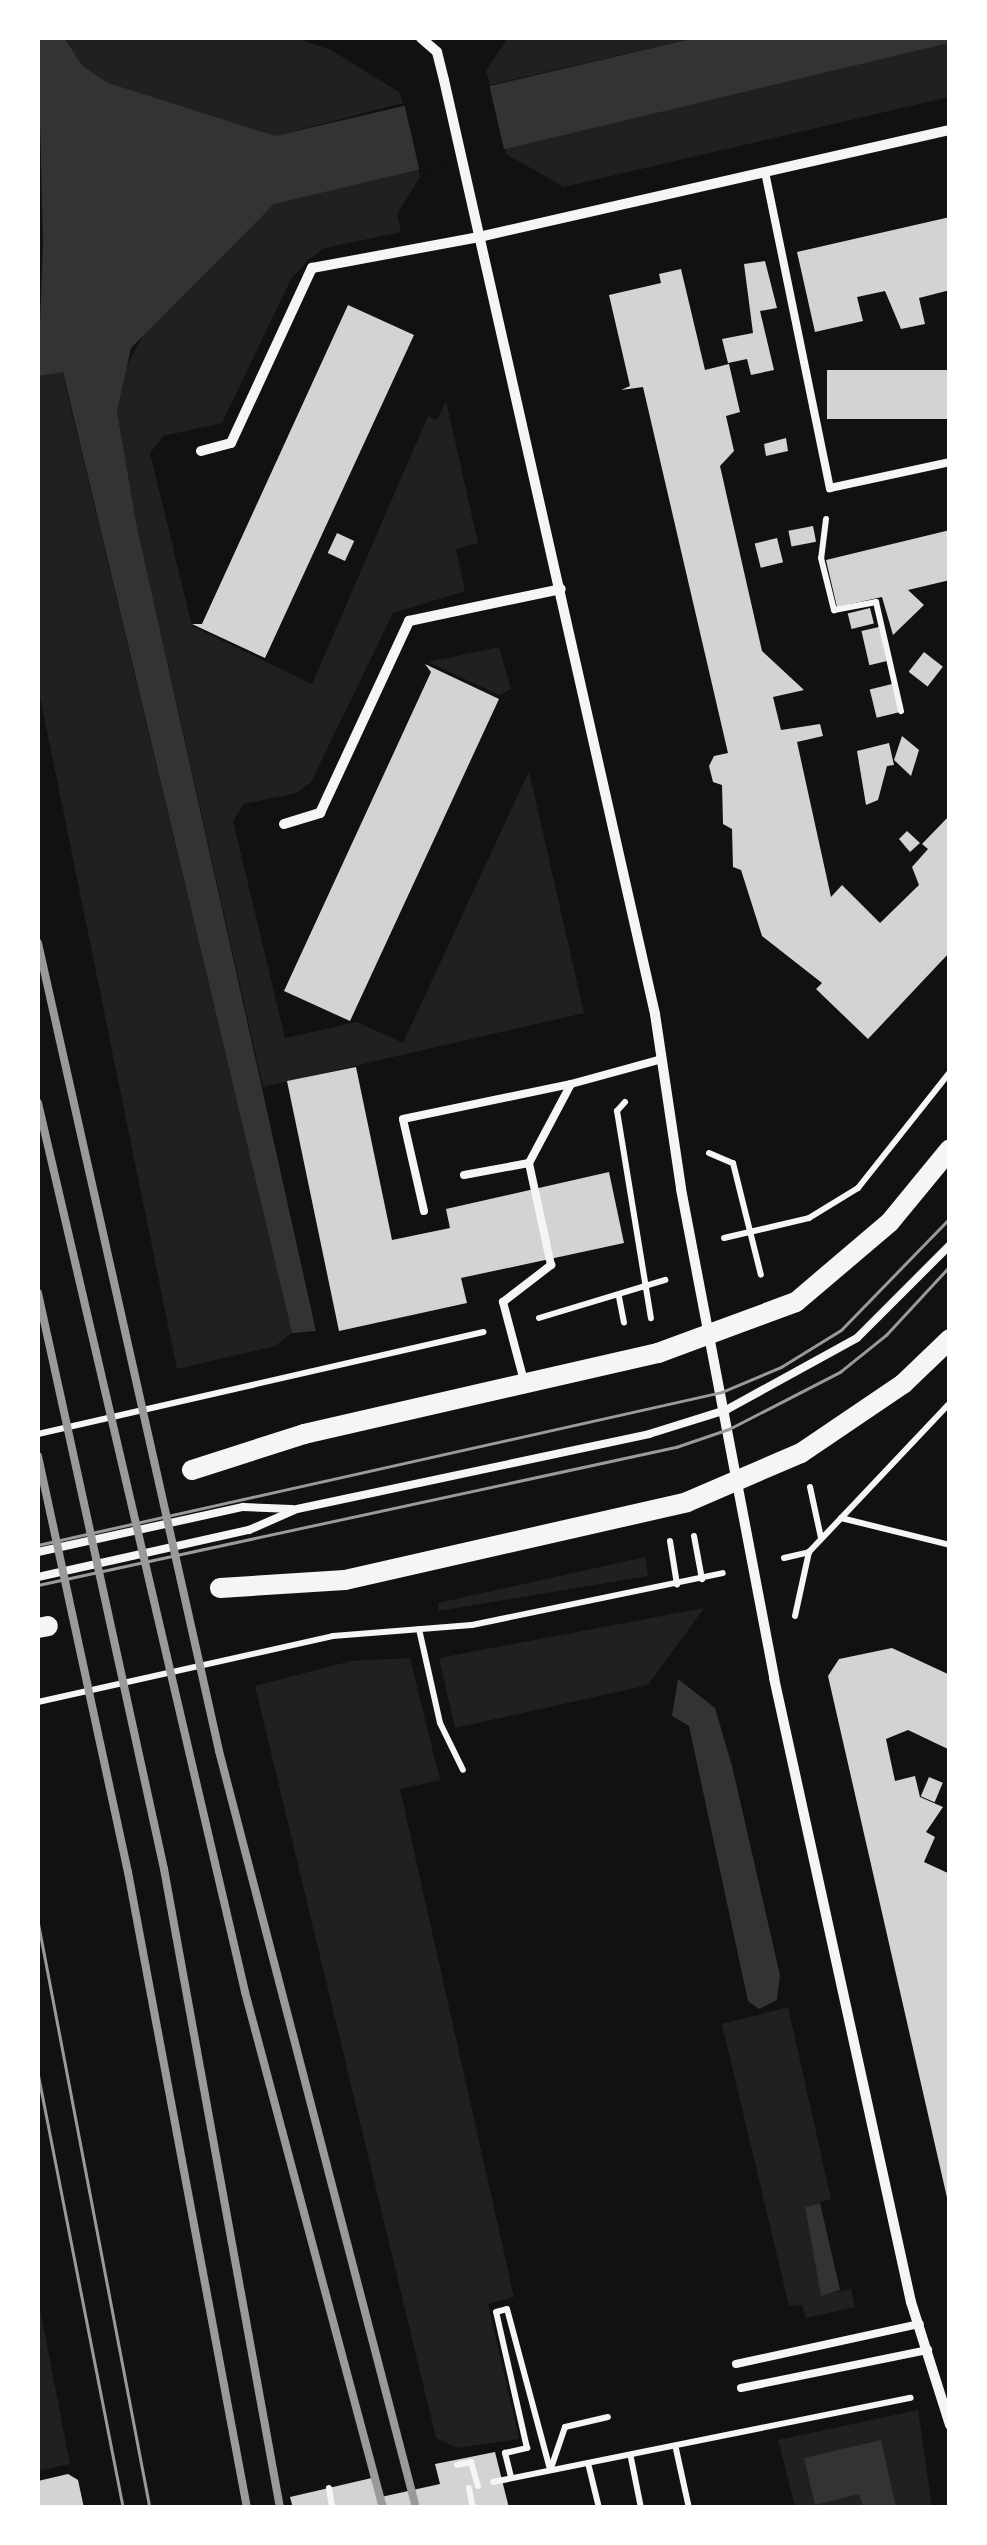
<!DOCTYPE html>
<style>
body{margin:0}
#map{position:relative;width:987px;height:2545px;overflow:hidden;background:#111;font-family:Lato,sans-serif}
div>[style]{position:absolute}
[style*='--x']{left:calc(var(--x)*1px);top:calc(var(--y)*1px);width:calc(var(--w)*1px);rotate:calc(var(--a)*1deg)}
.green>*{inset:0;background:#202020}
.water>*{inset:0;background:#333}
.pier>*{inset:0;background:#111;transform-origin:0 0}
.building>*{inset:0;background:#d3d3d3;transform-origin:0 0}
.path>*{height:6px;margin:-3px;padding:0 3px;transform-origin:3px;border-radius:3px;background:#f5f5f5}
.service>*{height:8px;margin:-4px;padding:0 4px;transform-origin:4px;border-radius:4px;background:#f5f5f5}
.minor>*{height:10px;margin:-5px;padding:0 5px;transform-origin:5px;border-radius:5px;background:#f5f5f5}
.secondary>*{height:20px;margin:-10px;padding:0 10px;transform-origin:10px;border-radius:10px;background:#f5f5f5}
.tram>*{height:2.5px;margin:-1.25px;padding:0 1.25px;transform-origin:1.25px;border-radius:1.25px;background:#9a9a9a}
.rail>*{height:8px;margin:-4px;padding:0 4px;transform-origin:4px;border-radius:4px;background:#9a9a9a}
span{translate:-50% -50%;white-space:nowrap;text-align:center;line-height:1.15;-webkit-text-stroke:8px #fff;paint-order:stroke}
.frame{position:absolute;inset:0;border:40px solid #fff;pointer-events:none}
</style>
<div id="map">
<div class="green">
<div style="clip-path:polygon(64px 38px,295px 38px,331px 50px,399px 92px,403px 103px,275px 136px,245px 131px,108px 83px,83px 66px)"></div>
<div style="clip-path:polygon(508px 38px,695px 38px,490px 85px,486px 70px)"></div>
<div style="clip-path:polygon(949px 43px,949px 97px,564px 187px,506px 154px,505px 146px)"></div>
<div style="clip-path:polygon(418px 167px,420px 177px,397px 214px,401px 232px,325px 248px,308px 260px,291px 279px,222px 423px,163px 436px,150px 453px,192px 626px,312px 684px,428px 416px,437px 420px,446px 401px,478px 543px,456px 549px,465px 591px,393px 613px,311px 782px,297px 793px,244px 804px,233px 821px,285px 1038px,357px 1022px,403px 1043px,529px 771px,584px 1013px,263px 1087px,136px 522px,117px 411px,120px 378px,150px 323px,274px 204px)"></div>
<div style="clip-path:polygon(62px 371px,292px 1333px,275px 1346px,177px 1369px,38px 687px,38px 376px)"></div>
<div style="clip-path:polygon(499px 647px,511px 689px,499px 695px,428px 662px)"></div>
<div style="clip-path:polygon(645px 1557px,648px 1576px,439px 1611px,438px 1603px)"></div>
<div style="clip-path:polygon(704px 1608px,648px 1685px,455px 1728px,439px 1658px)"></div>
<div style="clip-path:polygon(410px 1658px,440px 1780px,400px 1789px,514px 2297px,488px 2304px,519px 2439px,457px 2448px,436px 2438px,255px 1686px,351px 1661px)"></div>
<div style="clip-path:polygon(788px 2007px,831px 2199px,805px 2207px,821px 2295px,851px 2289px,855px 2307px,806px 2318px,802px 2305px,789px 2306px,722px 2024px)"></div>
<div style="clip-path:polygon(38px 2299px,70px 2464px,38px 2471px)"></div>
<div style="clip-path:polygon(918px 2410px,932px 2507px,896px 2507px,880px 2440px,860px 2494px,863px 2507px,795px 2507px,778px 2440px)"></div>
</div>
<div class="water">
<div style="clip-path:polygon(38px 38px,64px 38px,83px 66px,108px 83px,275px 136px,695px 38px,949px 38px,949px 43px,274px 204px,131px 348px,117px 411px,136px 522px,316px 1331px,292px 1333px,63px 372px,38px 376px,43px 244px)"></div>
<div style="clip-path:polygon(678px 1679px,715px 1708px,732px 1766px,780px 1975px,777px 2000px,759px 2009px,748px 2001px,689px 1726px,672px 1716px)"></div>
<div style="clip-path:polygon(820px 2203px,840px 2290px,821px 2296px,805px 2207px)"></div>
<div style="clip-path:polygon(881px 2440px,896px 2507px,863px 2507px,859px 2494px,815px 2505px,804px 2458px)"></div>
</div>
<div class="pier">
<div style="left:488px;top:80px;width:74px;height:87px;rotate:77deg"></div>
</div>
<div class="building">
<div style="clip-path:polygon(950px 217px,950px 290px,919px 298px,925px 324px,901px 329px,885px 291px,857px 297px,863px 321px,815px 332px,797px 252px)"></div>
<div style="clip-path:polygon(765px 261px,777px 308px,760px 311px,774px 370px,751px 375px,747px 359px,728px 363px,722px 339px,753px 333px,744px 264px)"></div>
<div style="clip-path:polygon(681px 269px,705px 370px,729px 364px,740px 412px,726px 416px,734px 451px,720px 466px,762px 651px,804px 690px,773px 697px,781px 730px,820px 724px,823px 736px,797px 742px,831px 897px,842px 885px,880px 923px,919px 885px,912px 867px,928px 849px,922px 844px,950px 815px,950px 952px,868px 1039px,816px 989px,822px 983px,762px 936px,741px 870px,733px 867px,732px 829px,723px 824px,722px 785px,713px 782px,709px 766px,714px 756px,728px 753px,643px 387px,621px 390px,630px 386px,609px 295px,661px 283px,659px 274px)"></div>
<div style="clip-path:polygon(348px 305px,414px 335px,265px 658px,192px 624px,202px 624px)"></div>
<div style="left:950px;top:370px;width:49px;height:123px;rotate:90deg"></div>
<div style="clip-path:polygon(786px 438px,788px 451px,766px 456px,764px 444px)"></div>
<div style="left:813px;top:526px;width:16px;height:25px;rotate:79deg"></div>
<div style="clip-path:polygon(950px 530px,950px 580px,908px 590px,924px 605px,893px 635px,882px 597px,837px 607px,826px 560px)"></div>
<div style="left:337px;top:533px;width:19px;height:22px;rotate:25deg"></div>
<div style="left:777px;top:538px;width:25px;height:23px;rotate:76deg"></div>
<div style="left:870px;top:608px;width:16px;height:23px;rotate:76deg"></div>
<div style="left:879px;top:627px;width:35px;height:18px;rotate:77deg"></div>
<div style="left:924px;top:652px;width:24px;height:25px;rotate:38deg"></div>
<div style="clip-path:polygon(425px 664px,499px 699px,350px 1021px,284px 991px,431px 672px)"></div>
<div style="left:892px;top:684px;width:29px;height:23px;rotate:76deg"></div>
<div style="clip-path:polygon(902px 736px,919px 750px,911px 776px,894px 760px)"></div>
<div style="clip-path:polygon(889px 743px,894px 765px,887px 766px,878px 800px,866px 805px,857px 751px)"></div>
<div style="clip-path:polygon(907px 831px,920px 843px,910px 852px,899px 839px)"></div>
<div style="clip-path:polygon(356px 1067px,392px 1240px,450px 1228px,446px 1209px,609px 1172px,624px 1243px,461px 1278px,467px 1303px,339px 1331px,287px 1081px)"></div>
<div style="clip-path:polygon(892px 1648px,950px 1675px,950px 1750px,908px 1730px,886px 1739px,895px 1781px,915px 1776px,920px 1797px,943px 1807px,926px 1832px,935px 1837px,924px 1862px,950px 1874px,948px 2202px,828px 1676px,839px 1659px)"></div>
<div style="left:929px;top:1777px;width:15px;height:21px;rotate:23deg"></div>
<div style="clip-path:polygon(495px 2452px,509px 2508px,293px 2508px,290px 2497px,376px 2477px,381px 2497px,440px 2484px,435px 2464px)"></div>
<div style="clip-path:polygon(68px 2474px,78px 2480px,84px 2508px,38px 2508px,38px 2481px)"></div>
</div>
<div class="path">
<div style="--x:826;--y:519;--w:39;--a:97"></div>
<div style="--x:821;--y:558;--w:54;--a:76"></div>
<div style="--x:834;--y:610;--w:43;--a:-10.8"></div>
<div style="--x:876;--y:602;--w:112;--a:77.1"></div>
<div style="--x:625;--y:1102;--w:12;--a:132"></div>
<div style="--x:617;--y:1111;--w:210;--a:80.7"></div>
<div style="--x:709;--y:1153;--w:26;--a:23"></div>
<div style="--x:733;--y:1163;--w:115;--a:76"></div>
<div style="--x:724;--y:1238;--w:87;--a:-13.2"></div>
<div style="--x:809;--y:1218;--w:57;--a:-31.5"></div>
<div style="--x:858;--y:1188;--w:148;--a:-51.6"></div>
<div style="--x:619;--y:1297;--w:26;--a:79"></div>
<div style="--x:539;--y:1318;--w:132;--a:-16.8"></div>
<div style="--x:38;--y:1434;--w:457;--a:-12.9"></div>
<div style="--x:810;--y:1487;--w:52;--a:77.8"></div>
<div style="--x:841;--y:1518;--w:112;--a:13.9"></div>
<div style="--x:694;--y:1536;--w:44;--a:79.5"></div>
<div style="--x:670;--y:1541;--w:44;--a:80.8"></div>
<div style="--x:784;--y:1558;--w:26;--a:-13"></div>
<div style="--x:809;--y:1552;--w:205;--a:-46.6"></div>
<div style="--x:795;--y:1616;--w:66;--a:-77.7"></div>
<div style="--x:419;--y:1629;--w:96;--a:77.4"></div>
<div style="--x:440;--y:1723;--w:52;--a:63.9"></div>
<div style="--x:38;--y:1702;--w:302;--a:-12.6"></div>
<div style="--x:333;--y:1636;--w:139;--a:-4.5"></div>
<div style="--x:472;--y:1625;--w:256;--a:-11.7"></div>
<div style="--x:676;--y:2449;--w:60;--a:77.6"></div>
<div style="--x:631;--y:2458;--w:51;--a:78.7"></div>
<div style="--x:457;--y:2465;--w:14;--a:-12"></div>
<div style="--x:471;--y:2462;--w:25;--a:74"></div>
<div style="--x:589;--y:2467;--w:42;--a:76.3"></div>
<div style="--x:551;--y:2468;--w:43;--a:-71.1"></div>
<div style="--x:565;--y:2427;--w:44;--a:-13.1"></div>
<div style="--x:511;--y:2477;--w:25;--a:-104"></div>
<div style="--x:505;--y:2453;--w:23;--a:-13"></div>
<div style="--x:527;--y:2448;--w:139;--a:-102.8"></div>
<div style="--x:496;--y:2312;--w:11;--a:-15"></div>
<div style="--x:507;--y:2309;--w:166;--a:75"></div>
<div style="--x:493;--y:2482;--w:426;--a:-11.4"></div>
<div style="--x:329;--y:2488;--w:20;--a:81"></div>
<div style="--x:469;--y:2488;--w:20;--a:79"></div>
</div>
<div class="service">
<div style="--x:765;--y:172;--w:323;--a:78.4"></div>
<div style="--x:830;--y:488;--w:123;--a:-12.2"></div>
<div style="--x:464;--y:1175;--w:66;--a:-10.5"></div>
<div style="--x:424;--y:1211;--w:94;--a:-102.9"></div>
<div style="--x:403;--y:1119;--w:172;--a:-11.8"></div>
<div style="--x:524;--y:1381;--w:82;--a:-104.9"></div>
<div style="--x:503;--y:1302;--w:61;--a:-37.6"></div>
<div style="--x:551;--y:1265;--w:104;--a:-102.2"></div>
<div style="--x:529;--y:1163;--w:89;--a:-62"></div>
<div style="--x:571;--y:1084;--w:94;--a:-15.4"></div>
<div style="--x:38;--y:1552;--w:210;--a:-12.4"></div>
<div style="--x:243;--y:1507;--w:49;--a:2.3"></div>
<div style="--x:38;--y:1577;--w:216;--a:-12.6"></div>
<div style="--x:249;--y:1530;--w:52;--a:-23.6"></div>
<div style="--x:297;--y:1509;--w:360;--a:-12"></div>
<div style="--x:649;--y:1434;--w:81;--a:-17.3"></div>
<div style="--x:726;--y:1410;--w:149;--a:-28.8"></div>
<div style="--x:857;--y:1338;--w:132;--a:-45"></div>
<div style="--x:736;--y:2364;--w:188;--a:-12.3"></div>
<div style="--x:741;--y:2388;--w:191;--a:-11.5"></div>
</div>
<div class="minor">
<div style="--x:421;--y:38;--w:21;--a:41"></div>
<div style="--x:437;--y:52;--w:29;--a:76"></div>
<div style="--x:444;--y:80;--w:958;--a:77.27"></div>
<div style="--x:655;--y:1014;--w:177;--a:81.5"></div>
<div style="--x:681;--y:1189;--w:498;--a:79.2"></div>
<div style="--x:774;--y:1678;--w:639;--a:77.62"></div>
<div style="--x:911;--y:2302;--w:129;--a:72.4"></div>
<div style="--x:201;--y:451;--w:31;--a:-15"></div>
<div style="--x:231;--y:443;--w:193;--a:-65.2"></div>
<div style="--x:312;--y:268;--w:170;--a:-10.5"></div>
<div style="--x:479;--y:237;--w:483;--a:-12.8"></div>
<div style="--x:284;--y:824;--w:38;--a:-17"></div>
<div style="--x:320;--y:813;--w:212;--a:-65.1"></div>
<div style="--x:409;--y:621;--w:155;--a:-11.9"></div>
</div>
<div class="secondary">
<div style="--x:192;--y:1470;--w:118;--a:-17.8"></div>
<div style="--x:304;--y:1434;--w:363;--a:-12.9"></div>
<div style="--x:658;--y:1353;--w:147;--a:-20.3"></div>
<div style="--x:796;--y:1302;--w:123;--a:-40.4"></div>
<div style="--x:890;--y:1222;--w:94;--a:-50.6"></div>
<div style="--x:220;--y:1588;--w:125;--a:-3.7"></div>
<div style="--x:345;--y:1580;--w:351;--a:-12.8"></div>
<div style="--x:687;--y:1502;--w:124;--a:-23.3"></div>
<div style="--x:801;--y:1453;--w:123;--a:-34.1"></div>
<div style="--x:903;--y:1384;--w:65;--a:-43.8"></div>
<div style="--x:38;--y:1628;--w:10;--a:-11"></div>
</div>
<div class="tram">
<div style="--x:38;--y:1545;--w:701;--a:-12.61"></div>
<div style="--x:722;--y:1392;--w:64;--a:-23"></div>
<div style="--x:781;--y:1367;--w:70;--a:-31.7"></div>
<div style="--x:841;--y:1330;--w:156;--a:-45.8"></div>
<div style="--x:38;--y:1585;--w:653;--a:-12.21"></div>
<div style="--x:676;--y:1447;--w:56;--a:-18.8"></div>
<div style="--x:729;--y:1429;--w:125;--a:-27.2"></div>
<div style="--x:840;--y:1372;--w:59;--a:-38.8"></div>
<div style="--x:886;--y:1335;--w:94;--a:-47.2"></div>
<div style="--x:38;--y:1921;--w:598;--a:79.2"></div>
<div style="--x:38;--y:2073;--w:443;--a:78.9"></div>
</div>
<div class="rail">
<div style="--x:38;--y:943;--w:828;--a:77.37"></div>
<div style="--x:219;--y:1751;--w:782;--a:75.41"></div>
<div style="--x:38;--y:1103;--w:913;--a:76.89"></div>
<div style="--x:245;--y:1992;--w:534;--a:75.03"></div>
<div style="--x:38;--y:1293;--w:590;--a:77.66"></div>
<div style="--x:164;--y:1869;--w:649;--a:79.71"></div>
<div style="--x:38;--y:1456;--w:426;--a:77.8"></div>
<div style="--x:128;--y:1872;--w:647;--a:79.4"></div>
</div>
<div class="frame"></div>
</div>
